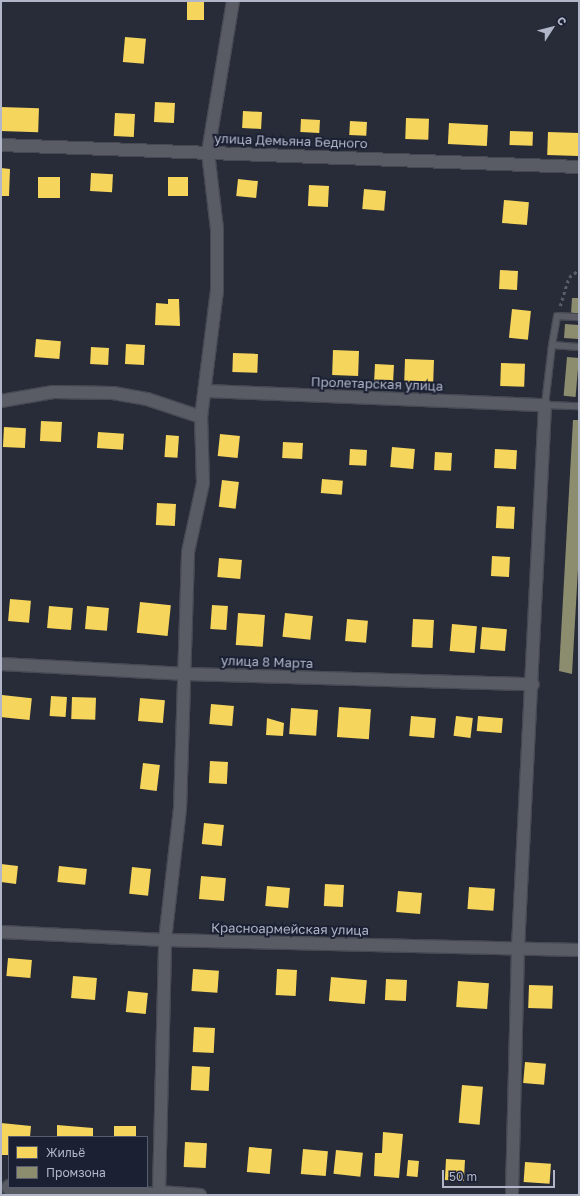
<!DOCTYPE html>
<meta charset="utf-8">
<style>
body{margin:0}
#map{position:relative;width:580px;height:1196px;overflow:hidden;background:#282c38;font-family:"Golos Text",sans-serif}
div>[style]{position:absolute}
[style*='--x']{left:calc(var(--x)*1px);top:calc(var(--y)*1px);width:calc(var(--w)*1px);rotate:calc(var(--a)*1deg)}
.homes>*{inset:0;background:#f6d55c;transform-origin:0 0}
.industry>*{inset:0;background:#8c8c6e;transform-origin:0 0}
.path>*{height:2.5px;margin-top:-1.25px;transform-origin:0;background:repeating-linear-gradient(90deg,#5b5e68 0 3px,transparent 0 6px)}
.roads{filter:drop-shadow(1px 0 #464952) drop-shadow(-1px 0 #464952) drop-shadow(0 1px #464952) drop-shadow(0 -1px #464952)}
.service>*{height:6px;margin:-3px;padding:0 3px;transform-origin:3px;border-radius:3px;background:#595b65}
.minor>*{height:12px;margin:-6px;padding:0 6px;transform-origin:6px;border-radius:6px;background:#595b65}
.tertiary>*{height:15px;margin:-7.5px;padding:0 7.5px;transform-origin:7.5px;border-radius:7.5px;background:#595b65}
span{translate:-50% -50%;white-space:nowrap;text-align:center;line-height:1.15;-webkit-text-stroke:4px #1b2033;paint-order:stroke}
.street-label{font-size:13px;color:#b2b6c9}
.frame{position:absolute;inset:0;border:2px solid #b2b6c9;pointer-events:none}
.legend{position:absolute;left:8px;top:1136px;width:140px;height:52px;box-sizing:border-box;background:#1b2033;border:1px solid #575c6f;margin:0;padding:5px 7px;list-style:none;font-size:12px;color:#b2b6c9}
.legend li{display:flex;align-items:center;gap:8px;height:20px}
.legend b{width:20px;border:1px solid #575c6f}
.north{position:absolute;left:532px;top:8px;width:40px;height:40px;-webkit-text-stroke:3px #1b2033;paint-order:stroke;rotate:54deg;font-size:11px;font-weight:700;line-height:16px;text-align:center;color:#b2b6c9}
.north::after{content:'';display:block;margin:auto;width:14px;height:18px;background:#b2b6c9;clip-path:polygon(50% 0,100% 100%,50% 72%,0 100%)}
.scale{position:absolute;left:442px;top:1170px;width:113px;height:18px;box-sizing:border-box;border:2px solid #b2b6c9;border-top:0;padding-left:5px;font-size:12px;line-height:14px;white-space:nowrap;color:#b2b6c9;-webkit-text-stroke:3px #1b2033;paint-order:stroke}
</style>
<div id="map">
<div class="homes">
<div style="left:187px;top:1px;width:17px;height:19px"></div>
<div style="left:125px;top:37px;width:21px;height:25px;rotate:5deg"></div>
<div style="left:155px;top:102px;width:20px;height:20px;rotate:3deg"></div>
<div style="left:1px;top:107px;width:38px;height:24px;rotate:2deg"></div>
<div style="left:243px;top:111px;width:19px;height:17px;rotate:3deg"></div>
<div style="left:115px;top:113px;width:20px;height:23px;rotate:3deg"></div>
<div style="left:406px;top:118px;width:23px;height:21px;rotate:2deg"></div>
<div style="left:301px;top:119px;width:19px;height:13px;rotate:3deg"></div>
<div style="left:350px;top:121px;width:17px;height:14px;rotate:3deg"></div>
<div style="left:449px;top:123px;width:39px;height:21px;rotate:3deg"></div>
<div style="left:510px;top:131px;width:23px;height:14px;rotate:2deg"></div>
<div style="left:548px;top:132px;width:31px;height:23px;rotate:2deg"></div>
<div style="clip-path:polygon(1px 168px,10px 169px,9px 196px,1px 196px)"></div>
<div style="left:91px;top:173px;width:22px;height:18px;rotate:3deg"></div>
<div style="left:38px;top:177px;width:22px;height:21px"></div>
<div style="left:168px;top:177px;width:20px;height:19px"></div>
<div style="left:238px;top:179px;width:20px;height:17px;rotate:6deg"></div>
<div style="left:309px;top:185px;width:20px;height:21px;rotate:3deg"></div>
<div style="left:364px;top:189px;width:22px;height:20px;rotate:5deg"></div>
<div style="left:504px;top:200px;width:25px;height:23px;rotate:5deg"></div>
<div style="left:500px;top:270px;width:18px;height:19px;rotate:3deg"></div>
<div style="clip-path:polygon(168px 299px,179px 299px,180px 326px,155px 325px,156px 303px,168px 304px)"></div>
<div style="left:512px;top:309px;width:19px;height:29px;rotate:6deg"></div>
<div style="left:36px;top:339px;width:25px;height:18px;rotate:5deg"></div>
<div style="left:126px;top:344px;width:19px;height:20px;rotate:3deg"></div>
<div style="left:91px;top:347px;width:18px;height:17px;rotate:3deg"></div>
<div style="left:333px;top:350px;width:26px;height:25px;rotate:2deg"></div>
<div style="left:233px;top:353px;width:25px;height:19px;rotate:2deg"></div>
<div style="left:405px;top:359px;width:29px;height:25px;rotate:2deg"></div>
<div style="left:501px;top:363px;width:24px;height:23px;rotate:2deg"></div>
<div style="left:375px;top:364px;width:19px;height:19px;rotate:3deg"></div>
<div style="left:41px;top:421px;width:21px;height:20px;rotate:3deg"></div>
<div style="left:4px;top:427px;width:22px;height:20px;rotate:3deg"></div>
<div style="left:98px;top:432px;width:26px;height:16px;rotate:4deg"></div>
<div style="left:220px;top:434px;width:20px;height:22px;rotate:6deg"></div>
<div style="left:166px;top:435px;width:13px;height:22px;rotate:4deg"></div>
<div style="left:283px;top:442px;width:20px;height:16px;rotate:3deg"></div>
<div style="left:392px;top:447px;width:23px;height:20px;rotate:5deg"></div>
<div style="left:350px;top:449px;width:17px;height:16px;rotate:3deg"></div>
<div style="left:495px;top:449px;width:22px;height:19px;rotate:3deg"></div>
<div style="left:435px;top:452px;width:17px;height:18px;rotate:3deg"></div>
<div style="left:322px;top:479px;width:21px;height:14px;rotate:5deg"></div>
<div style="left:222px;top:480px;width:17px;height:27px;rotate:7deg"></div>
<div style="left:157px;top:503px;width:19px;height:22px;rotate:3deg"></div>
<div style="left:497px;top:506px;width:18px;height:22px;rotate:3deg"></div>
<div style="left:492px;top:556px;width:18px;height:20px;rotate:3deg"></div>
<div style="left:219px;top:558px;width:23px;height:19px;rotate:5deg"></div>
<div style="left:10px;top:599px;width:21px;height:22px;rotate:5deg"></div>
<div style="left:140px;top:602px;width:31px;height:31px;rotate:6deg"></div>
<div style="left:212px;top:605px;width:16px;height:24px;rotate:4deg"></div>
<div style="left:49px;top:606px;width:24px;height:22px;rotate:5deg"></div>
<div style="left:87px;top:606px;width:22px;height:23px;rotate:5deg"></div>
<div style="left:238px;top:613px;width:27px;height:32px;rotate:4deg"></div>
<div style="left:285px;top:613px;width:28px;height:24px;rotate:6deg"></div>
<div style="left:347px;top:619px;width:21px;height:22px;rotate:5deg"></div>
<div style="left:413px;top:619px;width:21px;height:28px;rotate:3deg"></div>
<div style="left:452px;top:624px;width:25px;height:27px;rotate:5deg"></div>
<div style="left:482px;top:627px;width:25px;height:22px;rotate:5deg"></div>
<div style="left:2px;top:695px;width:30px;height:22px;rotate:6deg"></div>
<div style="left:51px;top:696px;width:16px;height:20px;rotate:4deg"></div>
<div style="left:72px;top:697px;width:24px;height:22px;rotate:2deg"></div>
<div style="left:140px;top:698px;width:25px;height:23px;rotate:5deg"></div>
<div style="left:211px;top:704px;width:23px;height:20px;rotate:5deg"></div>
<div style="left:339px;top:707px;width:32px;height:30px;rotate:4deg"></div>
<div style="left:291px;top:708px;width:27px;height:26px;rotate:4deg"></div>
<div style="left:411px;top:716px;width:25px;height:20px;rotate:5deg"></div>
<div style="left:456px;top:716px;width:17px;height:20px;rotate:7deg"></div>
<div style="left:478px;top:716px;width:25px;height:15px;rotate:5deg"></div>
<div style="clip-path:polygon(267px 718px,284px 723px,283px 736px,266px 735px)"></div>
<div style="left:210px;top:761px;width:18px;height:22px;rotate:3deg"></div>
<div style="left:143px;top:763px;width:17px;height:26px;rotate:7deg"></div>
<div style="left:204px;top:823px;width:20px;height:21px;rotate:6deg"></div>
<div style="clip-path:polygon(1px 864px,18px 866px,16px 884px,1px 882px)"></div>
<div style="left:59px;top:866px;width:28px;height:16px;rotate:6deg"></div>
<div style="left:132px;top:867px;width:19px;height:27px;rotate:6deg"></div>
<div style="left:201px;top:876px;width:25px;height:23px;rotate:5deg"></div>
<div style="left:325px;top:884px;width:19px;height:22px;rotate:3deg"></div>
<div style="left:267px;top:886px;width:23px;height:20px;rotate:5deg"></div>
<div style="left:469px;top:887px;width:26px;height:22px;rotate:4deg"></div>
<div style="left:398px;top:891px;width:24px;height:21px;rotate:5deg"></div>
<div style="left:8px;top:958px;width:24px;height:18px;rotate:5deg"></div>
<div style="left:193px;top:969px;width:26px;height:22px;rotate:4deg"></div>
<div style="left:277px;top:969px;width:20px;height:26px;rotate:3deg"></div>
<div style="left:73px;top:976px;width:24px;height:22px;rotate:5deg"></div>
<div style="left:331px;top:977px;width:36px;height:24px;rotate:5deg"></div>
<div style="left:386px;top:979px;width:21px;height:21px;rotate:3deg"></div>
<div style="left:458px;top:981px;width:31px;height:26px;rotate:4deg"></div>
<div style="left:529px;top:985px;width:24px;height:23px;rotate:2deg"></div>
<div style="left:128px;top:991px;width:20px;height:21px;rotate:6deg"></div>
<div style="left:194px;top:1027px;width:21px;height:25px;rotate:3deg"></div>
<div style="left:525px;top:1062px;width:21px;height:21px;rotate:5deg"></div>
<div style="left:192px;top:1066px;width:18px;height:24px;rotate:3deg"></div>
<div style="left:462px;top:1085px;width:21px;height:38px;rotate:5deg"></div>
<div style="clip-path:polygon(1px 1123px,31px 1126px,30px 1137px,9px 1137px,9px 1155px,1px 1155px)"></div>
<div style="clip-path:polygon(57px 1125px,93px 1128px,93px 1137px,57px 1137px)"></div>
<div style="left:114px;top:1126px;width:22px;height:11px"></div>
<div style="clip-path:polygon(383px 1132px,403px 1134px,399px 1178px,374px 1176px,375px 1153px,382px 1153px)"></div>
<div style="left:185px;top:1142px;width:22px;height:25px;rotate:3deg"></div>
<div style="left:249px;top:1147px;width:23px;height:25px;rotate:5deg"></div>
<div style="left:303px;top:1149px;width:25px;height:25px;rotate:5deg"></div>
<div style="left:336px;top:1150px;width:27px;height:24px;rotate:6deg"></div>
<div style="left:446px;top:1159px;width:19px;height:21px;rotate:3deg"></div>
<div style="left:408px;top:1160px;width:11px;height:16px;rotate:5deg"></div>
<div style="left:525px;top:1162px;width:26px;height:20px;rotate:4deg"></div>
</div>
<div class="industry">
<div style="clip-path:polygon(572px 298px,579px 298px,579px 315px,571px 314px)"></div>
<div style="left:565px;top:324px;width:14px;height:14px;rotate:4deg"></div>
<div style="left:567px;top:357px;width:12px;height:39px;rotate:5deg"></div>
<div style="clip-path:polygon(573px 420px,579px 420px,579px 551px,572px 674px,559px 671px)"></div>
</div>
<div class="path">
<div style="--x:560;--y:306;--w:30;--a:-73"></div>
<div style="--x:569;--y:277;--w:12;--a:-35"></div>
</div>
<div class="roads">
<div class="service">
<div style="--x:552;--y:345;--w:29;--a:-80"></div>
<div style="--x:557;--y:316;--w:22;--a:3"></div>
<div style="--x:579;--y:347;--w:27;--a:-176"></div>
<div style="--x:552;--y:345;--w:60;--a:96.7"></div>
<div style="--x:545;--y:405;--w:34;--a:2"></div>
</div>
<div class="minor">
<div style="--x:1;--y:145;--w:578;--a:2.18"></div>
<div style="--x:207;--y:391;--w:338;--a:2.4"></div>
<div style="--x:545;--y:405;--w:544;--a:92.85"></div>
<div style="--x:518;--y:948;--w:247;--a:91.4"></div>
<div style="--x:1;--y:401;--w:53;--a:-9.8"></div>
<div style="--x:53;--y:392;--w:60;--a:1"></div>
<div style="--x:113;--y:393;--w:35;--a:10"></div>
<div style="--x:147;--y:399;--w:57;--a:18.4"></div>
<div style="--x:1;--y:664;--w:186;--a:3.1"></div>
<div style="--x:187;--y:674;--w:346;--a:1.7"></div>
<div style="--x:1;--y:932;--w:164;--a:2.8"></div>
<div style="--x:165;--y:940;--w:414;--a:1.4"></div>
<div style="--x:200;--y:1195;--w:41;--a:-175.8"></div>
<div style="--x:159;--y:1192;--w:252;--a:-88.6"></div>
<div style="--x:165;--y:940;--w:132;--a:-83.5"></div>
<div style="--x:180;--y:809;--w:257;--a:-88.2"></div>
<div style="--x:188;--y:552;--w:71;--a:-77.7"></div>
<div style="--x:203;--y:483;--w:66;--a:-91.7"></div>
<div style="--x:201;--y:417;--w:128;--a:-82.8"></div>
<div style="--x:217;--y:290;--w:61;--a:-90"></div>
<div style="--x:217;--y:229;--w:78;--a:-96.7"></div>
<div style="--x:208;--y:152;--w:153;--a:-80.6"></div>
</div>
<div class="tertiary">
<div style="--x:9;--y:1187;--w:150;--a:3.1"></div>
</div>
</div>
<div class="street-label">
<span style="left:291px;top:141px;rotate:2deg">улица Демьяна Бедного</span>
<span style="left:377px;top:384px;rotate:2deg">Пролетарская улица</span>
<span style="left:267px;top:662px;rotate:2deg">улица 8 Марта</span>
<span style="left:290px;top:929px;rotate:1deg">Красноармейская улица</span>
</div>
<div class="frame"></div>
<ul class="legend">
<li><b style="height:11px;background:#f6d55c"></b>Жильё</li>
<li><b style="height:11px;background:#8c8c6e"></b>Промзона</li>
</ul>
<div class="north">С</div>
<div class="scale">50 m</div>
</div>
